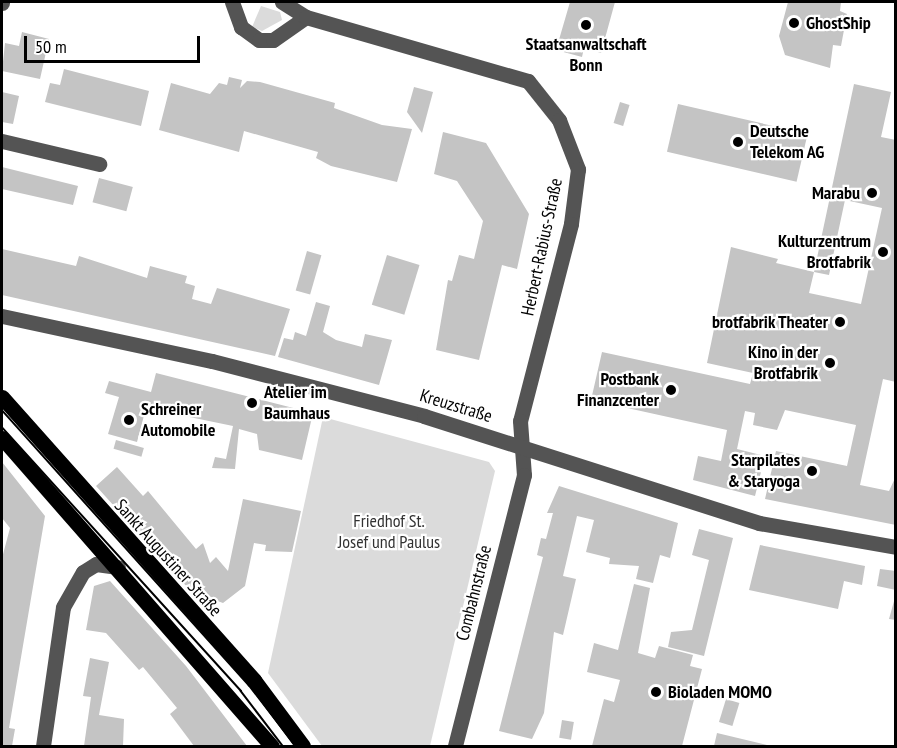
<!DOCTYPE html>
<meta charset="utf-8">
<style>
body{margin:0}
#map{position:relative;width:897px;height:748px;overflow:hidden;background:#fff;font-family:"PT Sans Narrow",sans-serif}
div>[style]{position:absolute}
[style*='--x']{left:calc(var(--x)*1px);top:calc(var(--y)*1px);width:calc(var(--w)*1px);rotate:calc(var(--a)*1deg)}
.green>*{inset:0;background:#dbdbdb}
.building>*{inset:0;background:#c4c4c4;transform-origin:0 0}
.minor>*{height:15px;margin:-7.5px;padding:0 7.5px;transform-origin:7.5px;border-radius:7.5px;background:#545454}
.major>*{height:15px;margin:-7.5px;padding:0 7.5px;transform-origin:7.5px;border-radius:7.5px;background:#000}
.tram>*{height:1.5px;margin:-0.75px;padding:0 0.75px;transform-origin:0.75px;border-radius:0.75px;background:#000}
.dots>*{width:16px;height:16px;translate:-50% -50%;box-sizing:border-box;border:3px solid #fff;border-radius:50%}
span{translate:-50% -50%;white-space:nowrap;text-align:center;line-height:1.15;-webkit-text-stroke:4.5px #fff;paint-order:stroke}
.poi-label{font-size:18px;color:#000;font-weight:700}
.left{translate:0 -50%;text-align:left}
.right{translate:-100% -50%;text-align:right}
.street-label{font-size:18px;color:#000}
.park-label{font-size:18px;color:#323232}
.frame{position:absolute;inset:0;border:3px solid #000;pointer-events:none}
.scale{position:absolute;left:24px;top:36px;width:176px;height:27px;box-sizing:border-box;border:3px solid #000;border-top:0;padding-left:8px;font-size:18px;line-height:21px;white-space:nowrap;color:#000;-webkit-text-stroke:4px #fff;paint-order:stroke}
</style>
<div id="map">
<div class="green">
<div style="clip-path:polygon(261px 6px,280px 12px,282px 20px,262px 31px,252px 27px)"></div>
<div style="clip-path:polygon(323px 417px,489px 462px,495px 471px,430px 746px,322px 746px,268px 673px)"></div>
</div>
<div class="building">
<div style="clip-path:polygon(570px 2px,615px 2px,601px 53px,584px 48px,582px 57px,556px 50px)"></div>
<div style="clip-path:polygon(788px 2px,841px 2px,840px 11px,847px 14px,841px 46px,833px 45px,830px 68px,785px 55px,779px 36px)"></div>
<div style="clip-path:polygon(22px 32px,49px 39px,40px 79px,2px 71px,5px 43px,19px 46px)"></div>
<div style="clip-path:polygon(64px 69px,149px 91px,141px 126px,45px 102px,50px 83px,60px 85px)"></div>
<div style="clip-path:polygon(229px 77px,242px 80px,240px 88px,247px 81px,260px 82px,335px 103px,334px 108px,382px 125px,412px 129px,397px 182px,331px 166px,316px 158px,318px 152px,244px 131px,239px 152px,159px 130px,171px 83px,210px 94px,219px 83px,227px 85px)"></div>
<div style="clip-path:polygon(854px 84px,891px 92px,881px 137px,896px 140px,896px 382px,883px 379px,860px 485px,889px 491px,896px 476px,896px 525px,765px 499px,776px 451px,847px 466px,856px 425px,785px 410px,777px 430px,753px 425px,755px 413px,745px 411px,737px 449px,765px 456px,755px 496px,693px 480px,698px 456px,721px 461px,727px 430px,591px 400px,602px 352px,750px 384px,753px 373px,707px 363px,731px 247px,778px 259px,776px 263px,814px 272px,809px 293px,861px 304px,882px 208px,845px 200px,829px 275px,814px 272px)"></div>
<div style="clip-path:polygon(414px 87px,433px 92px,422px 133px,407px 112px)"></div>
<div style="clip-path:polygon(2px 92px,19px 96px,13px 124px,2px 122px)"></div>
<div style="left:620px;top:102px;width:10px;height:22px;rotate:17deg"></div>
<div style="left:678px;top:104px;width:133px;height:49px;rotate:13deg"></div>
<div style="clip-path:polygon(443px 132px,486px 143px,529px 214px,517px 269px,502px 265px,479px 360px,436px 350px,448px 280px,452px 281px,459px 255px,474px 259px,483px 221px,457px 181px,434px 174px)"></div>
<div style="clip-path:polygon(2px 167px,78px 186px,73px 205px,2px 189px)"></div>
<div style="left:99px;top:178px;width:35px;height:25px;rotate:15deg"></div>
<div style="clip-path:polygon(2px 249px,76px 266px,79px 256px,147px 278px,150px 266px,187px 276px,185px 283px,195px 286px,192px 299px,211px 304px,217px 288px,290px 309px,275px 356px,2px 295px)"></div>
<div style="left:307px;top:251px;width:15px;height:41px;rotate:16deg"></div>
<div style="left:387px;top:255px;width:34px;height:52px;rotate:17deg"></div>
<div style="clip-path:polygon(316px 302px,330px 306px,323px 332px,336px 340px,362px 347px,365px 334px,392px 340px,379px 385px,278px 357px,284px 338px,293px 340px,295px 332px,306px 336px)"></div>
<div style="clip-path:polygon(156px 373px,313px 413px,302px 460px,259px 450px,257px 434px,239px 429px,235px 469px,212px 468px,215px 457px,226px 459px,233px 426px,146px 408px,137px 442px,108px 434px,119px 397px,105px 393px,109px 381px,151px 392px)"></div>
<div style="left:116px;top:440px;width:29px;height:9px;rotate:16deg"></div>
<div style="clip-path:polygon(2px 462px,45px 516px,9px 728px,15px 729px,12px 746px,2px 746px,2px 558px,10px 528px,2px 518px)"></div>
<div style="clip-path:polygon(117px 467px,143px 496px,148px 491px,196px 549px,203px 543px,210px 563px,216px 557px,228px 571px,243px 499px,301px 511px,292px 552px,265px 551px,266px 545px,254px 543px,245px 586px,223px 603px,201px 595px,197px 598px,96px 486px)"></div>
<div style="clip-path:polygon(559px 486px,678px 523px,670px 558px,660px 555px,653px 583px,636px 579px,639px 566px,609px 564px,610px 558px,586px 552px,594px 520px,577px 516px,563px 576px,576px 579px,563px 635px,554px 632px,544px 713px,532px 739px,499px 731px,543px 557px,537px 555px,541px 538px,546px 539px,553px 513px,547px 513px)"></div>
<div style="clip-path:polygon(699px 529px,733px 538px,704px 656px,668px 647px,671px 632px,692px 630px,709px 560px,692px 555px)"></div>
<div style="clip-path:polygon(760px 545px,865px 566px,862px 585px,844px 581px,838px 609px,749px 590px)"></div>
<div style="clip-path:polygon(880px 569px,896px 571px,896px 590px,877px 586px)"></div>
<div style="clip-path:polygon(110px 581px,186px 666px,247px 746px,194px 746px,170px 714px,177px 708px,143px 667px,139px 670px,106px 633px,86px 630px,94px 586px)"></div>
<div style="clip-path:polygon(634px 584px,650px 588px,638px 653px,655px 658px,659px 646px,693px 655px,690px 666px,702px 669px,682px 746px,592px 746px,604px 699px,614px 702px,620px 680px,587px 672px,594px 643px,618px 650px)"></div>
<div style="clip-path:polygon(896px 594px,896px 620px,889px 619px)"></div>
<div style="clip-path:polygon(90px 658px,109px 662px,99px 715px,124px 719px,123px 746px,84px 746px,91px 697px,83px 696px)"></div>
<div style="left:726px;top:699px;width:14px;height:24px;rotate:17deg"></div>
<div style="left:562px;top:720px;width:12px;height:18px;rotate:9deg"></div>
<div style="clip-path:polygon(717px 733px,771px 746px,714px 746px)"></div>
</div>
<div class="minor">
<div style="--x:232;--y:2;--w:27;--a:70"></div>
<div style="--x:241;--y:27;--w:22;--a:36"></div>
<div style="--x:259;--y:40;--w:14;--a:0"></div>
<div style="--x:273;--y:40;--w:40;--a:-34.9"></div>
<div style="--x:282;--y:2;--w:28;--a:32"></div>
<div style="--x:306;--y:17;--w:231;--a:16.1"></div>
<div style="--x:528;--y:81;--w:50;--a:51.5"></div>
<div style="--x:559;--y:120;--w:53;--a:68.8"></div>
<div style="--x:578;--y:169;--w:55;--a:97.3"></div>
<div style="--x:571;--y:224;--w:203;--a:104.5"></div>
<div style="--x:520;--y:421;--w:54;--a:85.8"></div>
<div style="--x:524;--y:475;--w:280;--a:104.3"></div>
<div style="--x:2;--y:3;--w:1;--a:-90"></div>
<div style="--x:2;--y:141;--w:100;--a:13.3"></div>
<div style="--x:2;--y:316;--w:215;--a:12.1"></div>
<div style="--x:212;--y:361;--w:219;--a:14.5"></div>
<div style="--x:424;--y:416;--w:352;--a:17.7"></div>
<div style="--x:759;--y:523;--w:139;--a:9.9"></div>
<div style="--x:43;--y:746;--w:140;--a:-81.8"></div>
<div style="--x:63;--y:607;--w:40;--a:-60.3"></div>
<div style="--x:83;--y:572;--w:15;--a:-32"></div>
<div style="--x:96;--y:564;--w:22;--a:8"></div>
</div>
<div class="major">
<div style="--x:2;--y:397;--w:379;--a:48.3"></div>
<div style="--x:254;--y:680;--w:82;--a:53.4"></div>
<div style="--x:2;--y:438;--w:410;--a:48.8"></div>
</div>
<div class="tram">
<div style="--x:2;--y:410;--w:370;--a:48.1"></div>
<div style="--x:249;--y:685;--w:77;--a:52.4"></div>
<div style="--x:2;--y:427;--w:356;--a:47.8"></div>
<div style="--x:241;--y:691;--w:69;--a:52.6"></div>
</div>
<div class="dots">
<div style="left:794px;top:23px;background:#000"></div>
<div style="left:586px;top:25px;background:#000"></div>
<div style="left:738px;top:142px;background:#000"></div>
<div style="left:872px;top:193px;background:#000"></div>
<div style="left:883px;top:252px;background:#000"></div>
<div style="left:840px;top:322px;background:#000"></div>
<div style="left:830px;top:363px;background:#000"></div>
<div style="left:671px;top:390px;background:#000"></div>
<div style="left:252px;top:403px;background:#000"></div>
<div style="left:129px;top:420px;background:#000"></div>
<div style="left:812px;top:471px;background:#000"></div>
<div style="left:656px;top:692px;background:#000"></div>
</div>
<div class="poi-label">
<span class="left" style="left:806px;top:23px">GhostShip</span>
<span style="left:586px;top:55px">Staatsanwaltschaft<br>Bonn</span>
<span class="left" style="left:750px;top:142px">Deutsche<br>Telekom AG</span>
<span class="right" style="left:860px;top:193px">Marabu</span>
<span class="right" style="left:871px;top:252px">Kulturzentrum<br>Brotfabrik</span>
<span class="right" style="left:828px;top:322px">brotfabrik Theater</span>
<span class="right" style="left:818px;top:363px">Kino in der<br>Brotfabrik</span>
<span class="right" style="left:659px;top:390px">Postbank<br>Finanzcenter</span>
<span class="left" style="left:264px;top:403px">Atelier im<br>Baumhaus</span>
<span class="left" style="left:141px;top:420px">Schreiner<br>Automobile</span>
<span class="right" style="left:800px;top:471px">Starpilates<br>&amp; Staryoga</span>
<span class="left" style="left:668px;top:692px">Bioladen MOMO</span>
</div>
<div class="street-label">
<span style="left:542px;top:247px;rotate:-78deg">Herbert-Rabius-Straße</span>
<span style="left:456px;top:406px;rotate:17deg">Kreuzstraße</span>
<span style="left:168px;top:558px;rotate:48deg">Sankt Augustiner Straße</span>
<span style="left:474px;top:593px;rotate:-76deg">Combahnstraße</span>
</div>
<div class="park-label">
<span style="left:389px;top:532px">Friedhof St.<br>Josef und Paulus</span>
</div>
<div class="frame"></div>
<div class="scale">50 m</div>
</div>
